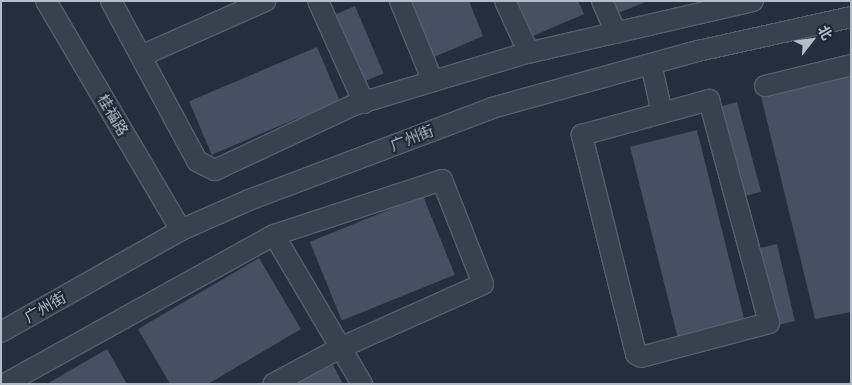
<!DOCTYPE html>
<meta charset="utf-8">
<style>
body{margin:0}
#map{position:relative;width:852px;height:385px;overflow:hidden;background:#242f3e;font-family:"Golos Text","Noto Sans SC",sans-serif}
div>[style]{position:absolute}
[style*='--x']{left:calc(var(--x)*1px);top:calc(var(--y)*1px);width:calc(var(--w)*1px);rotate:calc(var(--a)*1deg)}
.building>*{inset:0;background:#455162;transform-origin:0 0}
.roads{filter:drop-shadow(1px 0 #565f6c) drop-shadow(-1px 0 #565f6c) drop-shadow(0 1px #565f6c) drop-shadow(0 -1px #565f6c)}
.minor>*{height:20px;margin:-10px;padding:0 10px;transform-origin:10px;border-radius:10px;background:#38414e}
span{translate:-50% -50%;white-space:nowrap;text-align:center;line-height:1.15;-webkit-text-stroke:4px #1d2633;paint-order:stroke}
.street-label{font-size:15px;color:#b4bcc9}
.frame{position:absolute;inset:0;border:2px solid #b4bcc9;pointer-events:none}
.north{position:absolute;left:787px;top:15px;width:50px;height:50px;-webkit-text-stroke:4px #1d2633;paint-order:stroke;rotate:60deg;font-size:14px;font-weight:700;line-height:20px;text-align:center;color:#b4bcc9}
.north::after{content:'';display:block;margin:auto;width:18px;height:22px;background:#b4bcc9;clip-path:polygon(50% 0,100% 100%,50% 72%,0 100%)}
</style>
<div id="map">
<div class="building">
<div style="clip-path:polygon(408px 1px,469px 1px,483px 36px,432px 58px)"></div>
<div style="clip-path:polygon(517px 1px,578px 1px,584px 14px,533px 36px)"></div>
<div style="clip-path:polygon(611px 1px,648px 1px,616px 14px)"></div>
<div style="left:355px;top:6px;width:73px;height:21px;rotate:67deg"></div>
<div style="left:317px;top:47px;width:58px;height:139px;rotate:67deg"></div>
<div style="clip-path:polygon(851px 70px,851px 312px,815px 319px,760px 92px)"></div>
<div style="left:737px;top:102px;width:93px;height:20px;rotate:75deg"></div>
<div style="left:697px;top:130px;width:197px;height:69px;rotate:76deg"></div>
<div style="left:423px;top:196px;width:85px;height:122px;rotate:68deg"></div>
<div style="left:777px;top:244px;width:79px;height:21px;rotate:77deg"></div>
<div style="clip-path:polygon(259px 258px,301px 329px,208px 384px,170px 384px,138px 329px)"></div>
<div style="clip-path:polygon(107px 349px,127px 384px,47px 384px)"></div>
<div style="clip-path:polygon(333px 365px,343px 384px,295px 384px)"></div>
</div>
<div class="roads">
<div class="minor">
<div style="--x:46;--y:1;--w:266;--a:59.5"></div>
<div style="--x:111;--y:1;--w:182;--a:61.7"></div>
<div style="--x:197;--y:161;--w:20;--a:27"></div>
<div style="--x:215;--y:170;--w:153;--a:-25.1"></div>
<div style="--x:354;--y:105;--w:177;--a:-16.8"></div>
<div style="--x:523;--y:54;--w:236;--a:-13"></div>
<div style="--x:318;--y:1;--w:112;--a:65.7"></div>
<div style="--x:400;--y:1;--w:87;--a:67.8"></div>
<div style="--x:505;--y:1;--w:57;--a:65.2"></div>
<div style="--x:602;--y:1;--w:35;--a:66"></div>
<div style="--x:141;--y:56;--w:136;--a:-23.9"></div>
<div style="--x:651;--y:64;--w:50;--a:77.3"></div>
<div style="--x:765;--y:86;--w:89;--a:-13.7"></div>
<div style="--x:709;--y:100;--w:231;--a:74.9"></div>
<div style="--x:769;--y:323;--w:132;--a:165.1"></div>
<div style="--x:641;--y:357;--w:6;--a:-149"></div>
<div style="--x:636;--y:354;--w:226;--a:-103.9"></div>
<div style="--x:582;--y:135;--w:132;--a:-15.4"></div>
<div style="--x:274;--y:235;--w:173;--a:59.4"></div>
<div style="--x:1;--y:332;--w:207;--a:-29.5"></div>
<div style="--x:181;--y:230;--w:74;--a:-23.8"></div>
<div style="--x:249;--y:200;--w:260;--a:-20.7"></div>
<div style="--x:492;--y:108;--w:214;--a:-15.5"></div>
<div style="--x:698;--y:51;--w:157;--a:-12.5"></div>
<div style="--x:5;--y:384;--w:308;--a:-29"></div>
<div style="--x:274;--y:235;--w:177;--a:-18.1"></div>
<div style="--x:442;--y:180;--w:112;--a:68.5"></div>
<div style="--x:483;--y:284;--w:154;--a:155.9"></div>
<div style="--x:342;--y:347;--w:78;--a:151.8"></div>
</div>
</div>
<div class="street-label">
<span style="left:113px;top:115px;rotate:59deg">桂福路</span>
<span style="left:412px;top:138px;rotate:-21deg">广州街</span>
<span style="left:45px;top:307px;rotate:-30deg">广州街</span>
</div>
<div class="frame"></div>
<div class="north">北</div>
</div>
